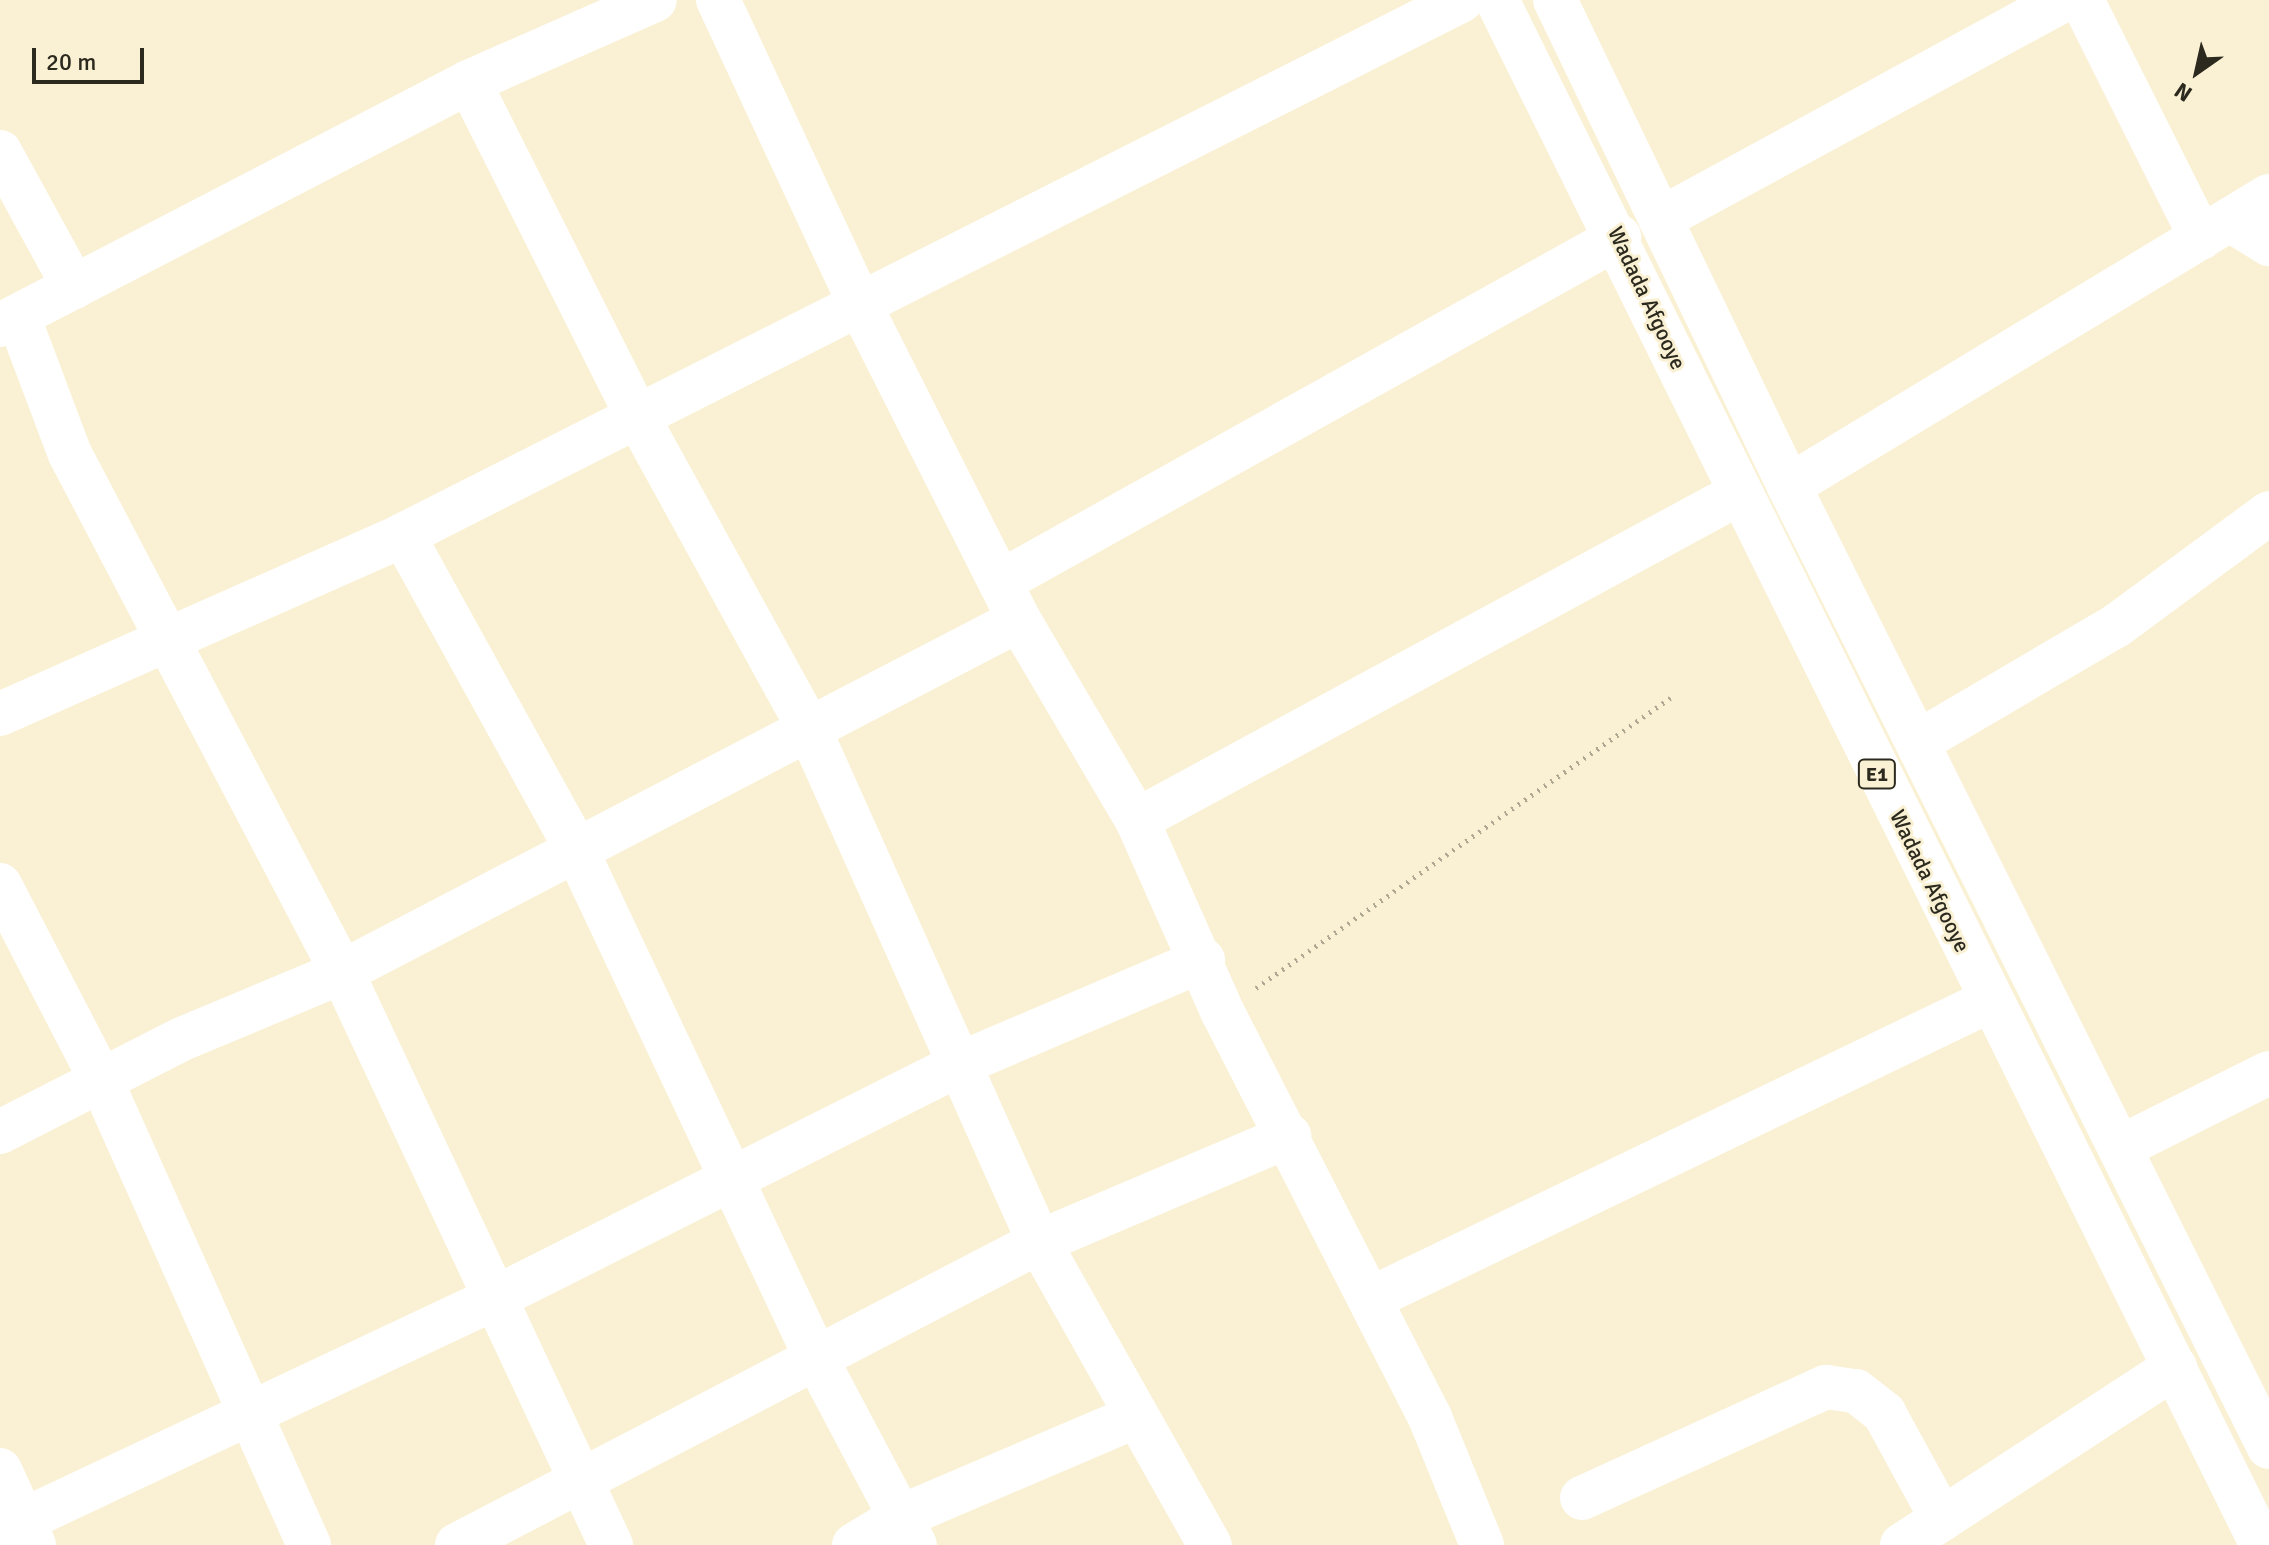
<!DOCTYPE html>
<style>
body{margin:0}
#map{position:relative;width:2269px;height:1545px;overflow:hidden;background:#faf1d4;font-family:Signika,sans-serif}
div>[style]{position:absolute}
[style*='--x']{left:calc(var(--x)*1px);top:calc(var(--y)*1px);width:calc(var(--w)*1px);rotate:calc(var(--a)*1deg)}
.path>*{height:5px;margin-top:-2.5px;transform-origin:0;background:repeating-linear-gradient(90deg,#aea791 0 2px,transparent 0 8px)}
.street>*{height:44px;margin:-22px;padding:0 22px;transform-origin:22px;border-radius:22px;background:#fff}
.highway>*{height:44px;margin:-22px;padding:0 22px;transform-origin:22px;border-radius:22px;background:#fff}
span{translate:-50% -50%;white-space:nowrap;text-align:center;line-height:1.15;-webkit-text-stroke:6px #faf1d4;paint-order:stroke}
.shield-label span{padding:2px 6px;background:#faf1d4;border:2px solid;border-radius:6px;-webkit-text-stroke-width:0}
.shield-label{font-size:20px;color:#2c291e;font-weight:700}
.street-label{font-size:22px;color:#2c291e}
.north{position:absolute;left:2157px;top:32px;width:80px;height:80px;-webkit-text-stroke:6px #faf1d4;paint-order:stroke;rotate:214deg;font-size:22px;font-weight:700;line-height:32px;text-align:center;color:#2c291e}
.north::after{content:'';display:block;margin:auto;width:28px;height:36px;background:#2c291e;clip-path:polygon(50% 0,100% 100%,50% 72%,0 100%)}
.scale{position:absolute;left:32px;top:48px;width:112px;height:36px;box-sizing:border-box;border:4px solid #2c291e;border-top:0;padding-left:10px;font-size:24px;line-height:28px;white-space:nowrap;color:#2c291e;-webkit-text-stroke:6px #faf1d4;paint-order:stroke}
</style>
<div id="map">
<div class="path">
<div style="--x:1256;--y:988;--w:509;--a:-35"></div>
</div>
<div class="street">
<div style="--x:718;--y:0;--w:341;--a:65"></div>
<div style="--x:862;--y:309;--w:348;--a:63.2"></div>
<div style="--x:1019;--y:620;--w:232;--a:59.5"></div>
<div style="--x:1137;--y:820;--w:209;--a:66"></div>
<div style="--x:1222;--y:1011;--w:459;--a:62.9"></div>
<div style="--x:1431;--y:1420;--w:135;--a:67.8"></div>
<div style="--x:2082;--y:0;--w:266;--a:63.4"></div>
<div style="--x:469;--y:82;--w:372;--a:63.3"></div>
<div style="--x:636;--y:414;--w:362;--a:61.2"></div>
<div style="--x:810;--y:731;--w:560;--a:65.86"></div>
<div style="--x:1039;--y:1242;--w:348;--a:60.6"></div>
<div style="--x:0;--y:152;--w:154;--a:61.3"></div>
<div style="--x:1662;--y:218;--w:457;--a:-28.5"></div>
<div style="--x:2232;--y:221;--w:44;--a:31.9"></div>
<div style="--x:18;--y:316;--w:147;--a:69.4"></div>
<div style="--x:70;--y:454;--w:585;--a:62.3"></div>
<div style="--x:342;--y:972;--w:633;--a:64.85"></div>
<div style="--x:0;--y:325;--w:528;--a:-27.39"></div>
<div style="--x:469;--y:82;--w:203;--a:-23.8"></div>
<div style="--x:1789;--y:486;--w:561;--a:-31.14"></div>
<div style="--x:403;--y:535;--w:354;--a:61.1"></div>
<div style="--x:574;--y:845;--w:569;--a:64.74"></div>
<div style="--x:817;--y:1360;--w:209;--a:62.1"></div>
<div style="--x:1000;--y:582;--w:709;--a:-29.13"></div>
<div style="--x:0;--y:714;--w:441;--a:-23.9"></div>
<div style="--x:403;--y:535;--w:1186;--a:-26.8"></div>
<div style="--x:1918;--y:742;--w:229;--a:-30.4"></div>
<div style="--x:2116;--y:626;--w:190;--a:-36.4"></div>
<div style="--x:1137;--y:820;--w:686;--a:-28.47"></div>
<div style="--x:0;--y:885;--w:217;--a:62.6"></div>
<div style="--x:100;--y:1078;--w:512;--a:65.89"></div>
<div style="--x:0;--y:1132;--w:204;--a:-27.1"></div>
<div style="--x:182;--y:1039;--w:173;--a:-22.7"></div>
<div style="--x:342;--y:972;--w:763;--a:-27.47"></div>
<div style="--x:2121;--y:1147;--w:165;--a:-26.6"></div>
<div style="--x:1370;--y:1299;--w:687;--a:-25.71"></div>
<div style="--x:0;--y:1470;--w:82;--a:65.6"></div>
<div style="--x:1582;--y:1498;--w:268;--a:-24.5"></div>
<div style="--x:1826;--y:1387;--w:30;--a:8"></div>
<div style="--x:1856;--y:1391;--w:36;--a:38"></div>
<div style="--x:1884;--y:1413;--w:121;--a:61.3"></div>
<div style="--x:0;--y:1531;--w:543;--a:-25.2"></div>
<div style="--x:491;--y:1300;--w:530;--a:-26.71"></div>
<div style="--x:964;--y:1062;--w:260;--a:-23.1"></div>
<div style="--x:457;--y:1545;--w:656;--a:-27.5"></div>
<div style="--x:1039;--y:1242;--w:272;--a:-23"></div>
<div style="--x:854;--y:1545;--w:54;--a:-31.3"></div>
<div style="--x:900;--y:1517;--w:254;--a:-23.1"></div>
<div style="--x:1902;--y:1545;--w:326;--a:-33.1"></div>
</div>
<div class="highway">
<div style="--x:1497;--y:0;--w:1724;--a:63.66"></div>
<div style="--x:1555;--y:0;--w:539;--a:64.29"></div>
<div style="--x:1789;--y:486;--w:1074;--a:63.46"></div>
</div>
<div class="shield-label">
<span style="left:1877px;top:774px">E1</span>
</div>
<div class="street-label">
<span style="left:1647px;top:298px;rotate:65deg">Wadada Afgooye</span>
<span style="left:1930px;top:881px;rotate:64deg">Wadada Afgooye</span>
</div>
<div class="north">N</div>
<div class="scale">20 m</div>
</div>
